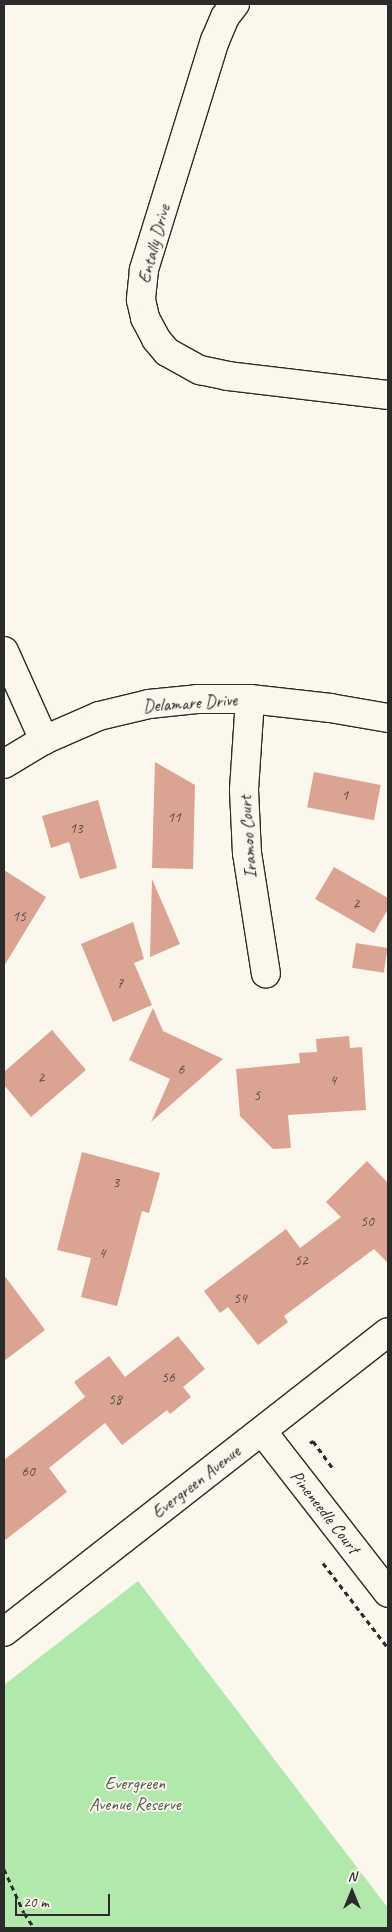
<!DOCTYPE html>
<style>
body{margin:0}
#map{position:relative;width:392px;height:1932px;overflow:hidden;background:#fbf7ec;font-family:Caveat,sans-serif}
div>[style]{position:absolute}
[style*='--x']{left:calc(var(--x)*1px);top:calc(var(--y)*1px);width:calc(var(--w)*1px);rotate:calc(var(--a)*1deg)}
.green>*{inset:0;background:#b1e9ac}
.building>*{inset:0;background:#daa392;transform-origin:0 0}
.path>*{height:3px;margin-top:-1.5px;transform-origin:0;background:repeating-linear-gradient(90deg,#2b2b2b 0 5px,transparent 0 9px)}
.roads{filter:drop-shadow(1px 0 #2b2b2b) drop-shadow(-1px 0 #2b2b2b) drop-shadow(0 1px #2b2b2b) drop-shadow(0 -1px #2b2b2b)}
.street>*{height:28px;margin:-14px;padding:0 14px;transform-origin:14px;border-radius:14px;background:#fbf7ec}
span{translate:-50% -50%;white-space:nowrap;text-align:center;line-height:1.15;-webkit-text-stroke:4px #fbf7ec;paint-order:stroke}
.number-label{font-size:15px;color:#574945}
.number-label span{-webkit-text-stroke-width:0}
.street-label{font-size:18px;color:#2b2b2b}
.park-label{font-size:18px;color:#4c5a4b}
.frame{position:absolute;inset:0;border:5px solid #2b2b2b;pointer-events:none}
.north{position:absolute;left:327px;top:1867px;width:50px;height:50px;-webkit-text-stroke:4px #fbf7ec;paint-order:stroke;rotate:0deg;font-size:14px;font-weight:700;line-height:20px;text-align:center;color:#2b2b2b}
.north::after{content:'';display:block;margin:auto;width:18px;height:22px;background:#2b2b2b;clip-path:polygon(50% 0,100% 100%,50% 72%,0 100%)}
.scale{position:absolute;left:15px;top:1894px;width:95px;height:22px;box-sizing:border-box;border:2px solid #2b2b2b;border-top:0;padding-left:6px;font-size:15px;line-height:18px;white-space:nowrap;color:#2b2b2b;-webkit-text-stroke:4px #fbf7ec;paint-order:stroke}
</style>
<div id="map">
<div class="green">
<div style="clip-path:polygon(138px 1581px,388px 1908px,388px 1928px,4px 1928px,4px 1685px)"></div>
</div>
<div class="building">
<div style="clip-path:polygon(155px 762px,195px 785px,193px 869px,152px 868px)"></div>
<div style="left:314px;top:772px;width:68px;height:36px;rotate:11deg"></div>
<div style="clip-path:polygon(98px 800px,117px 868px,80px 879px,69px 842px,51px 848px,42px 816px)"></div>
<div style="clip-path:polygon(334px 867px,388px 898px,388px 909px,374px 933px,315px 899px)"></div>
<div style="clip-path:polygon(4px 870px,46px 897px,4px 966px)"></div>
<div style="clip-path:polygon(152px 879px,180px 944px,150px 957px)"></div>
<div style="clip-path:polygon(133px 922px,144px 959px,134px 963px,152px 1005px,113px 1022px,81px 944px)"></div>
<div style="left:356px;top:943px;width:32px;height:25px;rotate:9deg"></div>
<div style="clip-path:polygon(153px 1008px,163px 1031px,223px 1059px,151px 1122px,170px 1079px,129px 1060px)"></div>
<div style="clip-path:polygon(52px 1030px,86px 1070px,31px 1117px,4px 1085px,4px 1072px)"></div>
<div style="clip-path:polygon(349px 1036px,350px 1048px,362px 1047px,366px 1110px,288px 1115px,291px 1148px,273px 1149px,240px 1116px,236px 1069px,300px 1063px,299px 1053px,317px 1052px,316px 1039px)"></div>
<div style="clip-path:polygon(82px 1152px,160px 1173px,149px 1213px,142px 1211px,117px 1306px,81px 1297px,91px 1258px,57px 1250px)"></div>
<div style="clip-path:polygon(367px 1161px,388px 1183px,388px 1263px,374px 1249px,284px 1316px,288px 1322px,258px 1345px,228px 1307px,220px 1313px,204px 1291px,286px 1229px,300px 1248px,341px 1217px,326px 1202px)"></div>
<div style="clip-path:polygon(4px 1275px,45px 1330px,4px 1361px)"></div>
<div style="clip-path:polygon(178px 1336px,205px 1369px,183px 1387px,191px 1397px,170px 1414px,167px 1410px,122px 1445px,105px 1423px,49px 1468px,67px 1492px,4px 1541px,4px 1460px,85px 1397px,74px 1382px,109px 1356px,125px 1377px)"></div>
</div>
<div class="path">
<div style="--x:310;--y:1443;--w:4;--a:-34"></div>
<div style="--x:313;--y:1441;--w:34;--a:54"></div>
<div style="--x:323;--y:1563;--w:107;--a:52.6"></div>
<div style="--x:4;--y:1869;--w:48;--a:65.6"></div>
<div style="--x:24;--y:1913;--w:18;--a:56"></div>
</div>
<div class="roads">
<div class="street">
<div style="--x:235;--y:4;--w:16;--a:128"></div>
<div style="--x:225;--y:17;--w:25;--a:113"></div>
<div style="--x:215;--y:40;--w:241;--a:107.2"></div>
<div style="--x:144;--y:270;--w:30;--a:96"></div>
<div style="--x:141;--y:300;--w:18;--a:77"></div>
<div style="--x:145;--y:318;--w:24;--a:62"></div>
<div style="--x:156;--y:339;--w:17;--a:50"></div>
<div style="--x:167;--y:352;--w:38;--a:29"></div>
<div style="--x:200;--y:370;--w:29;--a:12"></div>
<div style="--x:228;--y:376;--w:161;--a:6.8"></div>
<div style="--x:4;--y:651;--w:98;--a:65.8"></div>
<div style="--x:250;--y:699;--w:91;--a:93.8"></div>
<div style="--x:244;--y:790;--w:63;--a:87.3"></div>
<div style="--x:247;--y:853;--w:122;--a:81.1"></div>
<div style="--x:4;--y:764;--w:47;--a:-31"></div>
<div style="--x:44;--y:740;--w:60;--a:-23.6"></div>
<div style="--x:99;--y:716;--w:51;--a:-13.5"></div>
<div style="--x:149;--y:704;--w:48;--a:-5.9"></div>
<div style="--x:197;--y:699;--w:53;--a:0"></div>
<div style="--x:250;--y:699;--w:81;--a:6.4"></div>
<div style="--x:330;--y:708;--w:59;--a:9.8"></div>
<div style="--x:262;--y:1431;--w:205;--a:52.1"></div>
<div style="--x:4;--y:1632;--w:487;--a:-38"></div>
</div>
</div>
<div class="number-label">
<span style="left:345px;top:796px">1</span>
<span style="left:174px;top:818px">11</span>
<span style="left:76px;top:829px">13</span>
<span style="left:356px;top:904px">2</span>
<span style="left:19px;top:917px">15</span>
<span style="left:120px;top:984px">7</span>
<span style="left:181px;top:1070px">6</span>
<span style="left:41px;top:1078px">2</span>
<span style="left:333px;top:1081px">4</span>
<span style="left:257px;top:1096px">5</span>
<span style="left:116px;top:1183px">3</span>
<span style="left:367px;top:1222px">50</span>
<span style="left:102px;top:1254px">4</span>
<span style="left:301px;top:1261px">52</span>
<span style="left:240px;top:1299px">54</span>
<span style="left:168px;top:1378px">56</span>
<span style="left:115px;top:1400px">58</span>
<span style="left:28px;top:1472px">60</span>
</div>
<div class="street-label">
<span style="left:154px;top:244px;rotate:-75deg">Entally Drive</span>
<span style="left:190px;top:703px;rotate:-4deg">Delamare Drive</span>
<span style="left:248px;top:837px;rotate:-94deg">Iramoo Court</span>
<span style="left:196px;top:1482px;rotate:-38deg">Evergreen Avenue</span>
<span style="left:325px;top:1512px;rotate:52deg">Pineneedle Court</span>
</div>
<div class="park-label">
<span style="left:135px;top:1794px">Evergreen<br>Avenue Reserve</span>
</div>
<div class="frame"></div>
<div class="north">N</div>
<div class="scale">20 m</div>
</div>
